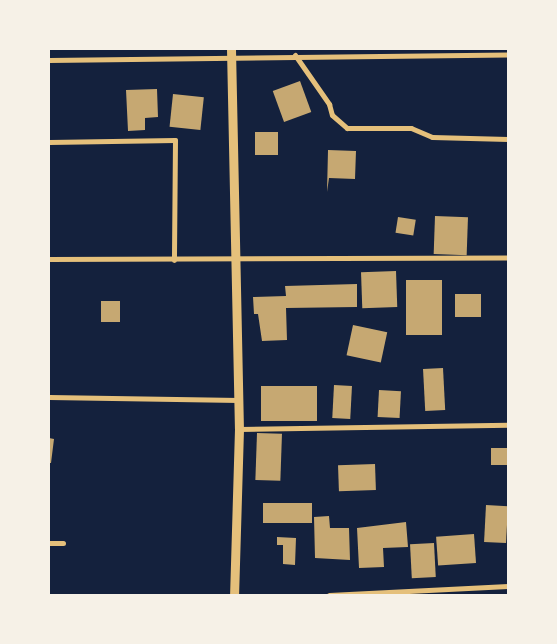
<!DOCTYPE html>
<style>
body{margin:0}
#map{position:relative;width:557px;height:644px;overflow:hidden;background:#14213d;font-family:Montserrat,sans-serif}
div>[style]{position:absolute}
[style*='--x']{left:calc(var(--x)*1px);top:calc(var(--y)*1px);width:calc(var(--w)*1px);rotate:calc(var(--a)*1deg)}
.building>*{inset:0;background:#c6a872;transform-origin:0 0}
.minor>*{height:5px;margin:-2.5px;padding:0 2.5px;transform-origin:2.5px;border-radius:2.5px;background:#e5c07b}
.tertiary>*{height:9px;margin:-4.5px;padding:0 4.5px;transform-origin:4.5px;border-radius:4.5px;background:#e5c07b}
span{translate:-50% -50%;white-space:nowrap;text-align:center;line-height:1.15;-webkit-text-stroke:4.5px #f6f1e7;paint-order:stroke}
.frame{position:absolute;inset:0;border:50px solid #f6f1e7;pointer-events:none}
</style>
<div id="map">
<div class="building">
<div style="left:300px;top:81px;width:33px;height:29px;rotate:70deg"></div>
<div style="clip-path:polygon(157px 89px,158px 117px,145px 118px,145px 130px,128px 131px,126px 90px)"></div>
<div style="left:173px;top:94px;width:31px;height:33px;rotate:6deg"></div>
<div style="left:255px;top:132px;width:23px;height:23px"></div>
<div style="clip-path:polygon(328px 150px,356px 151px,355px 179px,329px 178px,327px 192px)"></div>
<div style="left:435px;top:216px;width:33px;height:38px;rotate:2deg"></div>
<div style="left:398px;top:217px;width:18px;height:16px;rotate:9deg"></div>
<div style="left:396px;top:271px;width:36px;height:35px;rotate:88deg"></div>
<div style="left:406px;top:280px;width:36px;height:55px"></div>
<div style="clip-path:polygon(357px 284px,357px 307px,286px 308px,287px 340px,262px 341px,258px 314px,254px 314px,253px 297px,286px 296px,285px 286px)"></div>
<div style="left:481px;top:294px;width:23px;height:26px;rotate:90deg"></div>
<div style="left:101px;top:301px;width:19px;height:21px"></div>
<div style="left:353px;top:325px;width:35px;height:31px;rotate:12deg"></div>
<div style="left:443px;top:368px;width:42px;height:20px;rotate:87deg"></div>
<div style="left:334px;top:385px;width:18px;height:33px;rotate:3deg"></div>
<div style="left:261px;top:386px;width:56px;height:35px"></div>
<div style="left:379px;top:390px;width:22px;height:27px;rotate:3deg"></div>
<div style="left:257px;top:433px;width:25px;height:47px;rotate:2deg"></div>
<div style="clip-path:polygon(49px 438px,54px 439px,51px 463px,49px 463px)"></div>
<div style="left:491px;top:448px;width:17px;height:17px"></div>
<div style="left:375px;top:464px;width:26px;height:37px;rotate:88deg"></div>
<div style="left:312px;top:503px;width:20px;height:49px;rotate:90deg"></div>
<div style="left:486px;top:505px;width:22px;height:37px;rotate:3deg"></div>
<div style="clip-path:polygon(329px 516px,330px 528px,349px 528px,350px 560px,315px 558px,314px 517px)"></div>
<div style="clip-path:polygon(406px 522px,408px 547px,383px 548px,384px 567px,359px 568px,357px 528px)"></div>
<div style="left:474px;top:534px;width:29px;height:38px;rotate:86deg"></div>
<div style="clip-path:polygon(277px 537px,296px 538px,295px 565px,283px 564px,283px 545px,277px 545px)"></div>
<div style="left:434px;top:543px;width:34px;height:24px;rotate:87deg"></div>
</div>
<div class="minor">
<div style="--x:295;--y:55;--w:60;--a:55.2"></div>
<div style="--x:329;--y:104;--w:11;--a:75"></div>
<div style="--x:332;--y:115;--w:20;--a:41"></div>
<div style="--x:347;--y:128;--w:64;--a:0"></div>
<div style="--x:411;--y:128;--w:23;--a:23"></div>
<div style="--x:432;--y:137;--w:76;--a:1.5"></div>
<div style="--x:49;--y:60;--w:459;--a:-0.7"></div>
<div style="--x:49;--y:142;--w:126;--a:-0.9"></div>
<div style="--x:175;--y:140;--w:120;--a:90.5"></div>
<div style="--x:49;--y:259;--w:459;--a:-0.2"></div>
<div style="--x:49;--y:397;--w:190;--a:0.9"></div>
<div style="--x:239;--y:429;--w:269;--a:-0.9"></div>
<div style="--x:49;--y:543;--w:14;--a:0"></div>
<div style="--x:329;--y:595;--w:179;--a:-2.9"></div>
</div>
<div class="tertiary">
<div style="--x:231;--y:49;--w:380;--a:88.8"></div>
<div style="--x:239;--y:429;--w:166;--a:91.7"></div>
</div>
<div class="frame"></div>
</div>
